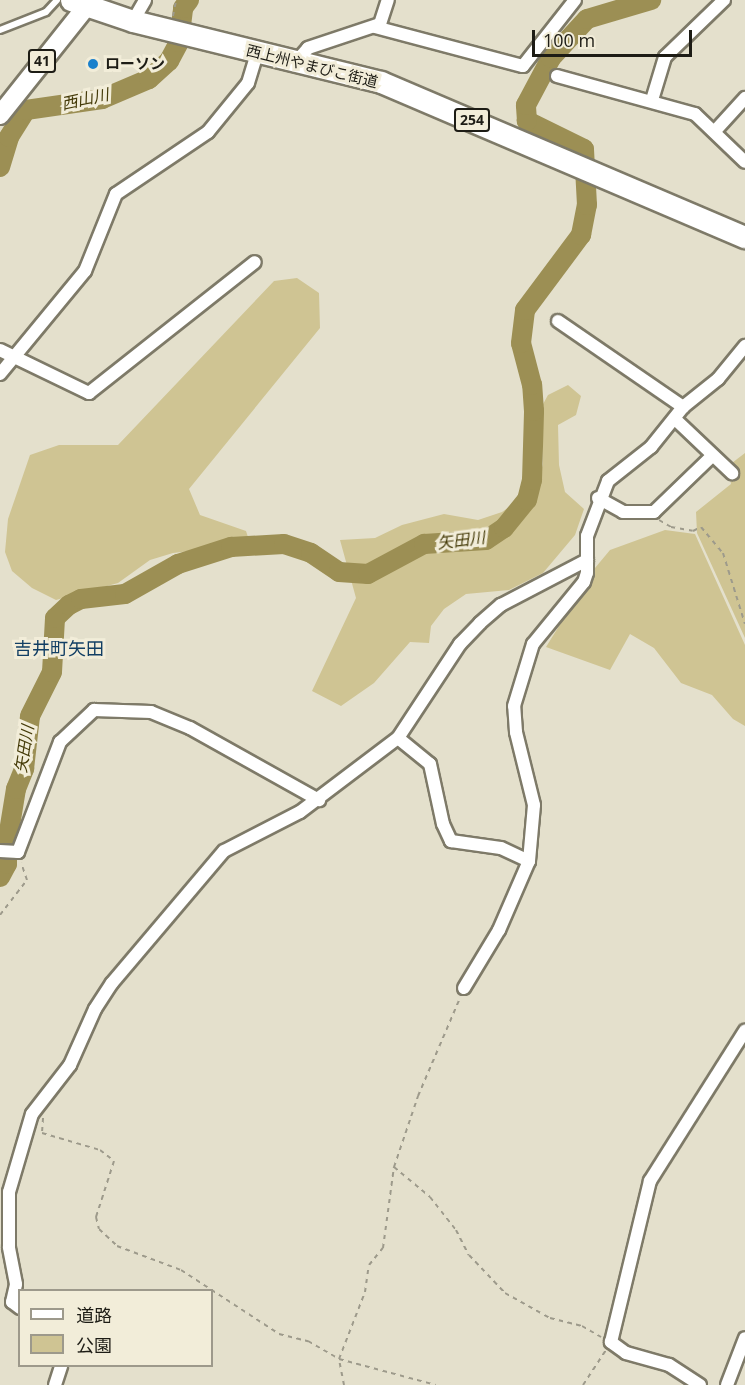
<!DOCTYPE html>
<meta charset="utf-8">
<style>
body{margin:0}
#map{position:relative;width:745px;height:1385px;overflow:hidden;background:#e4e0cc;font-family:"Open Sans","Noto Sans JP",sans-serif}
div>[style]{position:absolute}
[style*='--x']{left:calc(var(--x)*1px);top:calc(var(--y)*1px);width:calc(var(--w)*1px);rotate:calc(var(--a)*1deg)}
.green>*{inset:0;background:#cfc493}
.river>*{height:20px;margin:-10px;padding:0 10px;transform-origin:10px;border-radius:10px;background:#9c8f54}
.path>*{height:2px;margin-top:-1px;transform-origin:0;background:repeating-linear-gradient(90deg,#9d9a8b 0 4.5px,transparent 0 9px)}
.roads{filter:drop-shadow(2px 0 #7e7a68) drop-shadow(-2px 0 #7e7a68) drop-shadow(0 2px #7e7a68) drop-shadow(0 -2px #7e7a68)}
.lane>*{height:6px;margin:-3px;padding:0 3px;transform-origin:3px;border-radius:3px;background:#fff}
.street>*{height:12px;margin:-6px;padding:0 6px;transform-origin:6px;border-radius:6px;background:#fff}
.primary>*{height:18px;margin:-9px;padding:0 9px;transform-origin:9px;border-radius:9px;background:#fff}
.highway>*{height:21px;margin:-10.5px;padding:0 10.5px;transform-origin:10.5px;border-radius:10.5px;background:#fff}
.dots>*{width:16px;height:16px;translate:-50% -50%;box-sizing:border-box;border:3px solid #f2edd9;border-radius:50%}
span{translate:-50% -50%;white-space:nowrap;text-align:center;line-height:1.15;-webkit-text-stroke:6px #f2edd9;paint-order:stroke}
.shield-label span{padding:2px 4px;background:#f2edd9;border:2px solid;border-radius:4px;-webkit-text-stroke-width:0}
.shield-label{font-size:14px;color:#1d1c15;font-weight:700}
.poi-label{font-size:15px;color:#1d1c15;font-weight:700}
.left{translate:0 -50%;text-align:left}
.street-label{font-size:15px;color:#1d1c15}
.water-label{font-size:16px;color:#453b09;font-style:italic}
.quarter-label{font-size:18px;color:#123f64}
.legend{position:absolute;left:18px;top:1289px;width:195px;height:78px;box-sizing:border-box;background:#f2edd9;border:2px solid #9d998b;margin:0;padding:8px 10px;list-style:none;font-size:18px;color:#1d1c15}
.legend li{display:flex;align-items:center;gap:12px;height:30px}
.legend b{width:30px;border:2px solid #9d998b}
.scale{position:absolute;left:532px;top:30px;width:160px;height:27px;box-sizing:border-box;border:3px solid #1d1c15;border-top:0;padding-left:8px;font-size:18px;line-height:21px;white-space:nowrap;color:#1d1c15;-webkit-text-stroke:4px #f2edd9;paint-order:stroke}
</style>
<div id="map">
<div class="green">
<div style="clip-path:polygon(297px 278px,319px 293px,320px 328px,189px 489px,200px 515px,246px 531px,250px 543px,242px 552px,225px 557px,198px 550px,173px 553px,150px 560px,118px 583px,56px 600px,32px 588px,12px 571px,5px 552px,8px 519px,30px 455px,59px 445px,118px 445px,274px 281px)"></div>
<div style="clip-path:polygon(568px 385px,581px 396px,576px 415px,558px 425px,559px 465px,565px 492px,584px 509px,575px 535px,543px 573px,509px 590px,466px 594px,444px 609px,431px 626px,429px 643px,410px 642px,374px 683px,341px 706px,312px 691px,356px 598px,340px 540px,375px 538px,402px 525px,444px 514px,478px 520px,502px 512px,536px 488px,543px 464px,542px 406px,548px 395px)"></div>
<div style="clip-path:polygon(745px 453px,745px 638px,697px 533px,696px 512px,731px 484px,728px 466px)"></div>
<div style="clip-path:polygon(665px 530px,695px 534px,745px 645px,745px 726px,733px 719px,712px 695px,681px 683px,654px 648px,630px 634px,610px 670px,546px 647px,595px 568px,610px 550px)"></div>
</div>
<div class="river">
<div style="--x:0;--y:167;--w:31;--a:-73"></div>
<div style="--x:9;--y:137;--w:32;--a:-58"></div>
<div style="--x:26;--y:110;--w:77;--a:-8.2"></div>
<div style="--x:102;--y:99;--w:51;--a:-23.1"></div>
<div style="--x:149;--y:79;--w:27;--a:-42"></div>
<div style="--x:169;--y:61;--w:21;--a:-62"></div>
<div style="--x:179;--y:42;--w:34;--a:-83"></div>
<div style="--x:183;--y:8;--w:10;--a:-53"></div>
<div style="--x:0;--y:877;--w:15;--a:-62"></div>
<div style="--x:7;--y:864;--w:20;--a:-90"></div>
<div style="--x:7;--y:844;--w:56;--a:-80.7"></div>
<div style="--x:16;--y:789;--w:22;--a:-68"></div>
<div style="--x:24;--y:769;--w:53;--a:-83.5"></div>
<div style="--x:30;--y:716;--w:49;--a:-63.4"></div>
<div style="--x:52;--y:672;--w:54;--a:-86.8"></div>
<div style="--x:55;--y:618;--w:19;--a:-43"></div>
<div style="--x:69;--y:605;--w:13;--a:-27"></div>
<div style="--x:81;--y:599;--w:44;--a:-6.5"></div>
<div style="--x:125;--y:594;--w:61;--a:-29.5"></div>
<div style="--x:178;--y:564;--w:56;--a:-17.8"></div>
<div style="--x:231;--y:547;--w:53;--a:-3.2"></div>
<div style="--x:284;--y:544;--w:28;--a:18"></div>
<div style="--x:311;--y:553;--w:34;--a:34"></div>
<div style="--x:339;--y:572;--w:29;--a:4"></div>
<div style="--x:368;--y:574;--w:64;--a:-28.2"></div>
<div style="--x:424;--y:544;--w:62;--a:-3.7"></div>
<div style="--x:486;--y:540;--w:22;--a:-34"></div>
<div style="--x:504;--y:528;--w:36;--a:-51"></div>
<div style="--x:527;--y:500;--w:21;--a:-76"></div>
<div style="--x:532;--y:480;--w:69;--a:-88.3"></div>
<div style="--x:534;--y:411;--w:26;--a:-94"></div>
<div style="--x:532;--y:385;--w:43;--a:-104.7"></div>
<div style="--x:521;--y:343;--w:33;--a:-83"></div>
<div style="--x:525;--y:310;--w:94;--a:-53.3"></div>
<div style="--x:581;--y:235;--w:31;--a:-79"></div>
<div style="--x:587;--y:205;--w:56;--a:-93.1"></div>
<div style="--x:584;--y:149;--w:64;--a:-153.8"></div>
<div style="--x:527;--y:121;--w:16;--a:-94"></div>
<div style="--x:526;--y:105;--w:53;--a:-62"></div>
<div style="--x:551;--y:58;--w:53;--a:-47.3"></div>
<div style="--x:587;--y:19;--w:67;--a:-16.5"></div>
</div>
<div class="path">
<div style="--x:173;--y:16;--w:16;--a:-79"></div>
<div style="--x:659;--y:520;--w:14;--a:30"></div>
<div style="--x:671;--y:527;--w:22;--a:10"></div>
<div style="--x:693;--y:531;--w:9;--a:-27"></div>
<div style="--x:701;--y:527;--w:34;--a:50"></div>
<div style="--x:723;--y:553;--w:74;--a:72.8"></div>
<div style="--x:0;--y:915;--w:44;--a:-52.4"></div>
<div style="--x:27;--y:880;--w:18;--a:-109"></div>
<div style="--x:43;--y:1118;--w:15;--a:94"></div>
<div style="--x:42;--y:1133;--w:60;--a:16.3"></div>
<div style="--x:100;--y:1150;--w:18;--a:38"></div>
<div style="--x:114;--y:1161;--w:59;--a:107.8"></div>
<div style="--x:96;--y:1217;--w:12;--a:76"></div>
<div style="--x:99;--y:1229;--w:25;--a:43"></div>
<div style="--x:117;--y:1246;--w:68;--a:20.6"></div>
<div style="--x:181;--y:1270;--w:117;--a:33.1"></div>
<div style="--x:279;--y:1334;--w:30;--a:14"></div>
<div style="--x:308;--y:1341;--w:36;--a:30"></div>
<div style="--x:339;--y:1359;--w:100;--a:15"></div>
<div style="--x:394;--y:1167;--w:47;--a:39.8"></div>
<div style="--x:430;--y:1197;--w:42;--a:51.8"></div>
<div style="--x:456;--y:1230;--w:28;--a:63"></div>
<div style="--x:469;--y:1255;--w:52;--a:46.5"></div>
<div style="--x:505;--y:1293;--w:51;--a:29.1"></div>
<div style="--x:550;--y:1318;--w:33;--a:14"></div>
<div style="--x:582;--y:1326;--w:22;--a:30"></div>
<div style="--x:344;--y:1385;--w:26;--a:-101"></div>
<div style="--x:339;--y:1359;--w:72;--a:-68.8"></div>
<div style="--x:365;--y:1292;--w:27;--a:-82"></div>
<div style="--x:369;--y:1265;--w:22;--a:-51"></div>
<div style="--x:383;--y:1248;--w:82;--a:-82.3"></div>
<div style="--x:394;--y:1167;--w:75;--a:-71.3"></div>
<div style="--x:418;--y:1096;--w:107;--a:-66.8"></div>
<div style="--x:583;--y:1385;--w:42;--a:-56.7"></div>
</div>
<div class="roads">
<div class="lane">
<div style="--x:0;--y:30;--w:49;--a:-21.4"></div>
<div style="--x:46;--y:12;--w:16;--a:-47"></div>
</div>
<div class="street">
<div style="--x:133;--y:21;--w:24;--a:-60"></div>
<div style="--x:375;--y:27;--w:153;--a:14.8"></div>
<div style="--x:523;--y:66;--w:84;--a:-51.8"></div>
<div style="--x:296;--y:62;--w:18;--a:-49"></div>
<div style="--x:308;--y:48;--w:76;--a:-18.4"></div>
<div style="--x:380;--y:24;--w:25;--a:-72"></div>
<div style="--x:557;--y:76;--w:143;--a:15.4"></div>
<div style="--x:695;--y:114;--w:69;--a:43.8"></div>
<div style="--x:652;--y:100;--w:45;--a:-73.2"></div>
<div style="--x:665;--y:57;--w:82;--a:-44"></div>
<div style="--x:715;--y:131;--w:45;--a:-47.7"></div>
<div style="--x:558;--y:321;--w:152;--a:34.5"></div>
<div style="--x:0;--y:350;--w:99;--a:25.8"></div>
<div style="--x:89;--y:393;--w:211;--a:-38.3"></div>
<div style="--x:0;--y:374;--w:134;--a:-50.5"></div>
<div style="--x:85;--y:271;--w:83;--a:-68.1"></div>
<div style="--x:116;--y:194;--w:111;--a:-34"></div>
<div style="--x:208;--y:132;--w:63;--a:-50.8"></div>
<div style="--x:248;--y:83;--w:31;--a:-73"></div>
<div style="--x:675;--y:419;--w:79;--a:43.5"></div>
<div style="--x:598;--y:498;--w:29;--a:29"></div>
<div style="--x:623;--y:512;--w:31;--a:0"></div>
<div style="--x:654;--y:512;--w:81;--a:-44"></div>
<div style="--x:398;--y:738;--w:41;--a:39.1"></div>
<div style="--x:430;--y:764;--w:61;--a:77.8"></div>
<div style="--x:443;--y:824;--w:19;--a:65"></div>
<div style="--x:451;--y:841;--w:50;--a:8"></div>
<div style="--x:501;--y:848;--w:31;--a:25"></div>
<div style="--x:0;--y:851;--w:18;--a:3"></div>
<div style="--x:18;--y:852;--w:118;--a:-69.1"></div>
<div style="--x:60;--y:742;--w:47;--a:-43.3"></div>
<div style="--x:94;--y:710;--w:57;--a:2"></div>
<div style="--x:151;--y:712;--w:42;--a:22.3"></div>
<div style="--x:190;--y:728;--w:148;--a:29.2"></div>
<div style="--x:464;--y:988;--w:68;--a:-58.9"></div>
<div style="--x:499;--y:930;--w:75;--a:-66.5"></div>
<div style="--x:529;--y:861;--w:56;--a:-84.9"></div>
<div style="--x:534;--y:805;--w:75;--a:-103.9"></div>
<div style="--x:516;--y:732;--w:26;--a:-94"></div>
<div style="--x:514;--y:706;--w:65;--a:-73"></div>
<div style="--x:533;--y:644;--w:80;--a:-50.6"></div>
<div style="--x:584;--y:582;--w:9;--a:-72"></div>
<div style="--x:587;--y:573;--w:37;--a:-90"></div>
<div style="--x:587;--y:536;--w:59;--a:-69.1"></div>
<div style="--x:608;--y:481;--w:55;--a:-38.3"></div>
<div style="--x:651;--y:447;--w:51;--a:-51.3"></div>
<div style="--x:683;--y:407;--w:45;--a:-38.7"></div>
<div style="--x:718;--y:379;--w:43;--a:-50.7"></div>
<div style="--x:20;--y:1308;--w:10;--a:-143"></div>
<div style="--x:12;--y:1302;--w:18;--a:-77"></div>
<div style="--x:16;--y:1284;--w:38;--a:-101"></div>
<div style="--x:9;--y:1247;--w:55;--a:-90"></div>
<div style="--x:9;--y:1192;--w:81;--a:-73.6"></div>
<div style="--x:32;--y:1114;--w:62;--a:-52.2"></div>
<div style="--x:70;--y:1065;--w:61;--a:-65.9"></div>
<div style="--x:95;--y:1009;--w:31;--a:-57"></div>
<div style="--x:112;--y:983;--w:173;--a:-49.7"></div>
<div style="--x:224;--y:851;--w:85;--a:-27.2"></div>
<div style="--x:300;--y:812;--w:123;--a:-37.1"></div>
<div style="--x:398;--y:738;--w:113;--a:-56.6"></div>
<div style="--x:460;--y:644;--w:29;--a:-46"></div>
<div style="--x:480;--y:623;--w:28;--a:-41"></div>
<div style="--x:501;--y:605;--w:97;--a:-27.6"></div>
<div style="--x:55;--y:1385;--w:20;--a:-72"></div>
<div style="--x:700;--y:1385;--w:37;--a:-147"></div>
<div style="--x:669;--y:1365;--w:45;--a:-164.4"></div>
<div style="--x:626;--y:1353;--w:19;--a:-144"></div>
<div style="--x:611;--y:1342;--w:166;--a:-76.4"></div>
<div style="--x:650;--y:1181;--w:178;--a:-57.7"></div>
<div style="--x:727;--y:1385;--w:50;--a:-69"></div>
</div>
<div class="primary">
<div style="--x:0;--y:115;--w:137;--a:-51.5"></div>
</div>
<div class="highway">
<div style="--x:71;--y:0;--w:65;--a:18.7"></div>
<div style="--x:133;--y:21;--w:255;--a:13.8"></div>
<div style="--x:381;--y:82;--w:396;--a:23.1"></div>
</div>
</div>
<div class="dots">
<div style="left:93px;top:64px;background:#1b81cc"></div>
</div>
<div class="shield-label">
<span style="left:42px;top:61px">41</span>
<span style="left:472px;top:120px">254</span>
</div>
<div class="poi-label">
<span class="left" style="left:105px;top:64px">ローソン</span>
</div>
<div class="street-label">
<span style="left:312px;top:66px;rotate:14deg">西上州やまびこ街道</span>
</div>
<div class="water-label">
<span style="left:85px;top:99px;rotate:-12deg">西山川</span>
<span style="left:461px;top:540px;rotate:-7deg">矢田川</span>
<span style="left:24px;top:749px;rotate:-81deg">矢田川</span>
</div>
<div class="quarter-label">
<span style="left:59px;top:648px">吉井町矢田</span>
</div>
<ul class="legend">
<li><b style="height:8px;background:#fff"></b>道路</li>
<li><b style="height:16px;background:#cfc493"></b>公園</li>
</ul>
<div class="scale">100 m</div>
</div>
